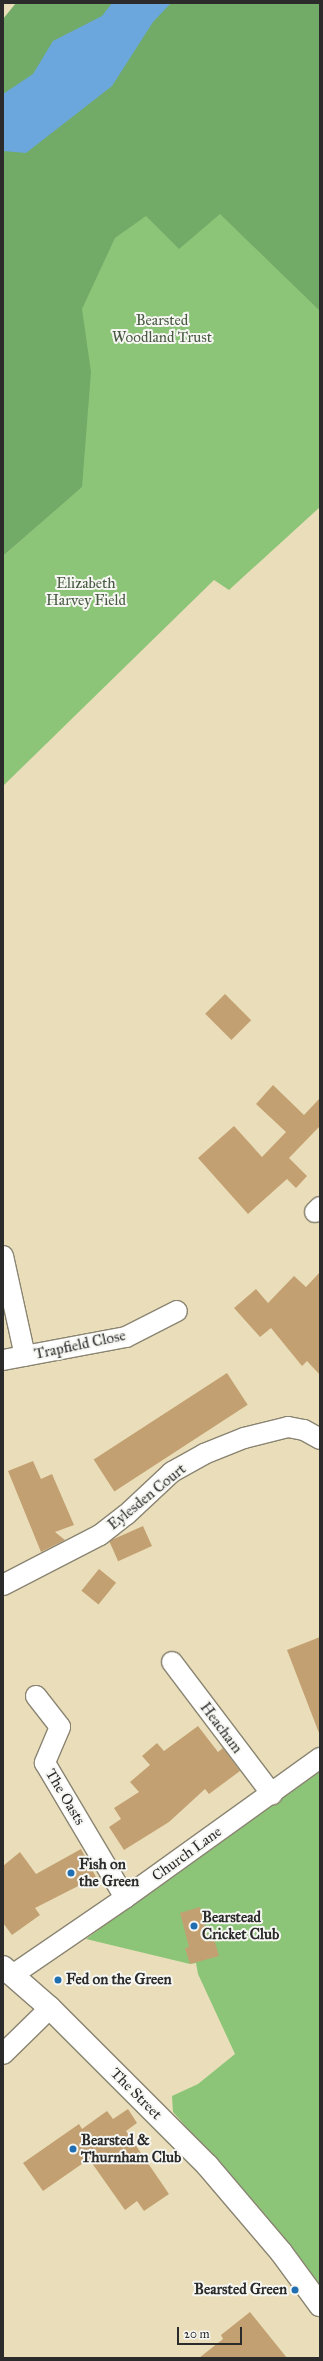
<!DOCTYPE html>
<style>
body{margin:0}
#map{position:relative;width:323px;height:2361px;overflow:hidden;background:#eadeba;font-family:"IM FELL Great Primer",serif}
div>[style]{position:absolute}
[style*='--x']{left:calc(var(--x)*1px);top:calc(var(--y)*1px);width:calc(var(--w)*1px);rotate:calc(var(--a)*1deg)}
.green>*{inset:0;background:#8dc578}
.forest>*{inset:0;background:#72aa68}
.water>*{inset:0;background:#6ba7dc}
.building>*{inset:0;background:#c3a071;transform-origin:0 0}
.roads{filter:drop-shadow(1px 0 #8a8472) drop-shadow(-1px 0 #8a8472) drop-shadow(0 1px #8a8472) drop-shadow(0 -1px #8a8472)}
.street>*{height:20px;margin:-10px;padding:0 10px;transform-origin:10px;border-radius:10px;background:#fff}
.secondary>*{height:22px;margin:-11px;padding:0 11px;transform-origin:11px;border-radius:11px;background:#fff}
.dots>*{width:11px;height:11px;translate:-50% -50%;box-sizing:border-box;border:2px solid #f6f6f2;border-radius:50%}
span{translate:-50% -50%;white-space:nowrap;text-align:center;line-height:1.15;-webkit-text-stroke:4px #f6f6f2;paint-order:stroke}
.park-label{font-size:15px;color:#485942}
.street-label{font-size:15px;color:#2b2b2b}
.poi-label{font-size:15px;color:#2b2b2b;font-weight:700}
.left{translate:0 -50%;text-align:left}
.right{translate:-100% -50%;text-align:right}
.frame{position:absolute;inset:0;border:4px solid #2b2b2b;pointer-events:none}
.scale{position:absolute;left:177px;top:2327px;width:65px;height:18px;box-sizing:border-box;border:2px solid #2b2b2b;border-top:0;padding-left:5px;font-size:12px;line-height:14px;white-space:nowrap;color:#2b2b2b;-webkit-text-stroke:3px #f6f6f2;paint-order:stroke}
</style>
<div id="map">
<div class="green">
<div style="clip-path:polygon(320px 66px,320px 507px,229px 590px,214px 580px,3px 786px,3px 556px,81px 487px,3px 182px)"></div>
<div style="clip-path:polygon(320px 1764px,320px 2286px,268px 2220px,173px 2112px,172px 2096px,198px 2084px,235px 2054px,198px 1974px,196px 1963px,190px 1964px,86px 1939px)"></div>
</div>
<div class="forest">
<div style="clip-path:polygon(16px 3px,320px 3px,320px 311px,220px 214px,179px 249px,146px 216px,115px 238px,82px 309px,91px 372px,82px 487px,3px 556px,3px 19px)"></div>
</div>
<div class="water">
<div style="clip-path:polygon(112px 3px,171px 3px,153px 22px,112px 86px,26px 153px,3px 151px,3px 94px,33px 74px,53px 41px,102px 16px)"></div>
</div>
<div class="building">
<div style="left:225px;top:994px;width:37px;height:28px;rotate:45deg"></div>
<div style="clip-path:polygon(273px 1085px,304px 1115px,320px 1098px,320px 1126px,289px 1158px,307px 1176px,296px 1188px,287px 1179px,248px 1214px,198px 1158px,234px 1126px,262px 1157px,286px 1132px,256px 1104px)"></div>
<div style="clip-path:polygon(320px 1272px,320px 1375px,307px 1361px,302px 1366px,271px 1328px,260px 1337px,234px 1308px,256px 1289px,268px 1303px,294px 1276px,306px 1287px)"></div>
<div style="left:227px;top:1373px;width:38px;height:159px;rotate:57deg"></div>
<div style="clip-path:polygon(33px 1461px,41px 1479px,52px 1474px,74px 1525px,55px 1532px,65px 1540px,41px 1552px,8px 1471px)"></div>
<div style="left:143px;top:1526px;width:22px;height:37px;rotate:66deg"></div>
<div style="left:99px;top:1569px;width:22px;height:28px;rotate:39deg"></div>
<div style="clip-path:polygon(320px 1637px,320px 1733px,319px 1733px,287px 1650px)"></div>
<div style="clip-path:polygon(198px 1726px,218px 1752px,223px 1748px,240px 1771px,209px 1794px,205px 1789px,169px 1822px,124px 1850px,109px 1827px,121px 1819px,114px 1808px,139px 1792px,130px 1782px,150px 1765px,142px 1756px,157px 1743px,164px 1751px)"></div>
<div style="clip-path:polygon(81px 1849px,96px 1877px,35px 1908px,40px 1915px,12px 1935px,3px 1923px,3px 1866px,20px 1852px,36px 1874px)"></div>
<div style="clip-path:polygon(200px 1907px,209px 1941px,214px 1939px,219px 1956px,190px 1964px,185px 1948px,189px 1947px,180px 1913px)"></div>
<div style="clip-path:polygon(128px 2109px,137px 2123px,126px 2131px,169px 2194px,144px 2211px,137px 2201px,125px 2210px,89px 2159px,43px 2191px,23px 2163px,79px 2124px,82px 2129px,107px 2111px,113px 2119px)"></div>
<div style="clip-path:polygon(250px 2312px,287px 2358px,199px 2358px,223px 2339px,221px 2335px)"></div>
</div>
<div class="roads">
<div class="street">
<div style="--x:315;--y:1212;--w:7;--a:-45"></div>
<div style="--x:3;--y:1256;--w:102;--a:77.6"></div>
<div style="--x:3;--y:1360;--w:125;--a:-10.6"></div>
<div style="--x:126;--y:1337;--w:57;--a:-27"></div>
<div style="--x:3;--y:1585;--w:109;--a:-27.3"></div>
<div style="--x:100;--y:1535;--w:33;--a:-38"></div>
<div style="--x:126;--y:1515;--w:63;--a:-43.1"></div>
<div style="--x:172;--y:1472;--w:37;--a:-29"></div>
<div style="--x:204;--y:1454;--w:43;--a:-21.8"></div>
<div style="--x:244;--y:1438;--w:45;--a:-14"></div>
<div style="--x:288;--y:1427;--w:16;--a:11"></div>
<div style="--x:304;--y:1430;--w:18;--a:29"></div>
<div style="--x:172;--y:1662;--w:166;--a:52.9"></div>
<div style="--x:36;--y:1696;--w:39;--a:52"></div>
<div style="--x:60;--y:1727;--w:39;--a:113"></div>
<div style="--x:45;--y:1763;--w:157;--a:59.3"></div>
<div style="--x:14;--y:1974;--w:135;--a:-34.4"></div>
<div style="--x:125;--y:1898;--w:240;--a:-35.7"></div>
<div style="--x:3;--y:2054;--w:66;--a:-44.4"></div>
</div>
<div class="secondary">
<div style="--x:3;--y:1967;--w:62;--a:41.1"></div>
<div style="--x:50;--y:2008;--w:222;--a:45"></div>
<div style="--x:207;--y:2165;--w:114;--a:49.6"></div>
<div style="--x:281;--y:2252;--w:66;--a:53.7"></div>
</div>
</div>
<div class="dots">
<div style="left:71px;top:1873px;background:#1f6fb2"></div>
<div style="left:194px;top:1926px;background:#1f6fb2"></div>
<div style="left:58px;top:1980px;background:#1f6fb2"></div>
<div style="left:73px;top:2149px;background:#1f6fb2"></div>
<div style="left:295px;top:2290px;background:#1f6fb2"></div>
</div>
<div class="park-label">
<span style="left:162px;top:329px">Bearsted<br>Woodland Trust</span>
<span style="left:86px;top:592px">Elizabeth<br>Harvey Field</span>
</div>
<div class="street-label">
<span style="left:80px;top:1345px;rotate:-12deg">Trapfield Close</span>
<span style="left:147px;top:1497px;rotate:-39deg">Eylesden Court</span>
<span style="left:221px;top:1728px;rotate:53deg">Heacham</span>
<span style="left:65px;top:1797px;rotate:59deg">The Oasts</span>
<span style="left:187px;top:1854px;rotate:-36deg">Church Lane</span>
<span style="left:136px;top:2094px;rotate:45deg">The Street</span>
</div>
<div class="poi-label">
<span class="left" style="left:79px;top:1873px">Fish on<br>the Green</span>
<span class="left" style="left:202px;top:1926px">Bearstead<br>Cricket Club</span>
<span class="left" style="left:66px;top:1980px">Fed on the Green</span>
<span class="left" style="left:81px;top:2149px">Bearsted &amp;<br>Thurnham Club</span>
<span class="right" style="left:287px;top:2290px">Bearsted Green</span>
</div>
<div class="frame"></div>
<div class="scale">20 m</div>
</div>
